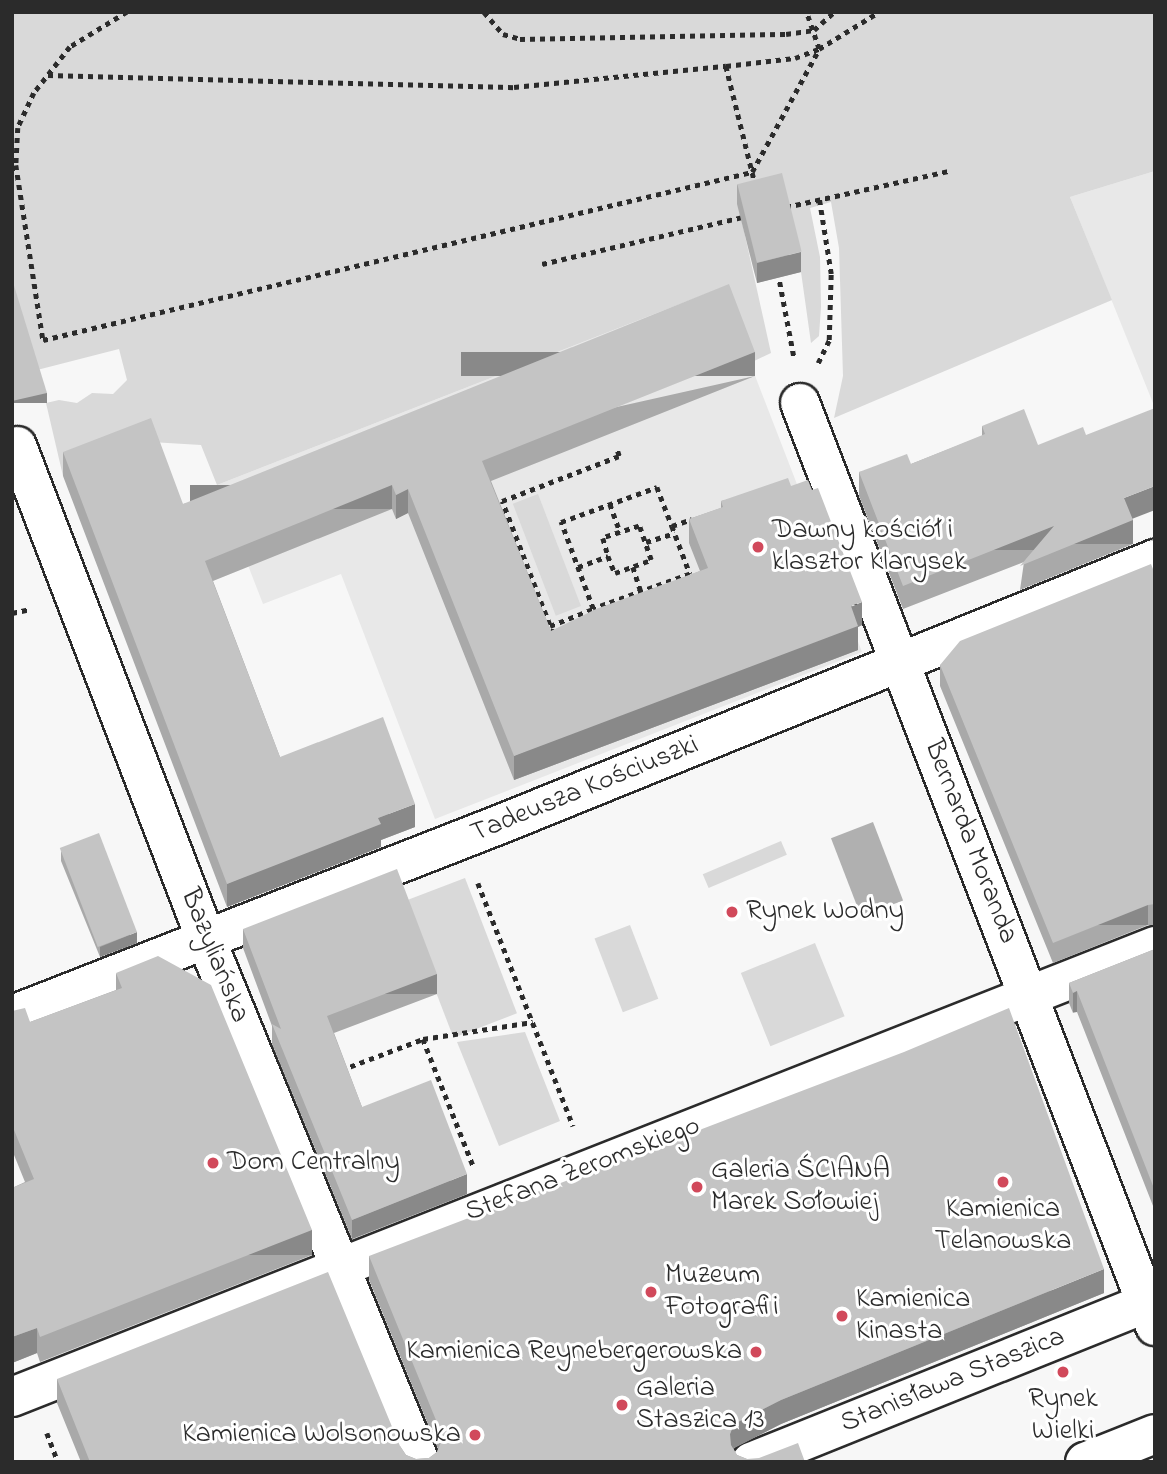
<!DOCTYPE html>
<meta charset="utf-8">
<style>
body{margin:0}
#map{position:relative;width:1167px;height:1474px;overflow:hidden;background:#f7f7f7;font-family:"Indie Flower",sans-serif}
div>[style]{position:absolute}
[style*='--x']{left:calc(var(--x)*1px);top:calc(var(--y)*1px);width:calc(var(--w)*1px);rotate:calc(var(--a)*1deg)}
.built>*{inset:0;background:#e8e8e8}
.green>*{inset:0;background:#d9d9d9;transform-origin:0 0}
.water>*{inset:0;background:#b0b0b0;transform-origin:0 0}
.path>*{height:4.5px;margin-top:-2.25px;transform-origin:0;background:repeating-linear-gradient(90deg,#2b2b2b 0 5px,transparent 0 10px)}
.roads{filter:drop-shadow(2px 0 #2b2b2b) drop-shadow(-2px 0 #2b2b2b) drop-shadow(0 2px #2b2b2b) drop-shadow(0 -2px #2b2b2b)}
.street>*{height:38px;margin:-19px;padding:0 19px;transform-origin:19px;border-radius:19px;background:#fff}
.wall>*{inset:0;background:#a9a9a9}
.shaded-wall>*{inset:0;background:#898989;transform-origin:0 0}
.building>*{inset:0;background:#c4c4c4;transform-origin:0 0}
.dots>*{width:19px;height:19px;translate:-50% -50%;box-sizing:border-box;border:4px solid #fff;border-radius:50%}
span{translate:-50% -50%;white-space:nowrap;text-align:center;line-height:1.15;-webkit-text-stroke:6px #fff;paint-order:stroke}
.poi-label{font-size:28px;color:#2b2b2b}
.left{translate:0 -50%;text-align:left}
.right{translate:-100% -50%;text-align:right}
.street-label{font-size:28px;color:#2b2b2b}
.frame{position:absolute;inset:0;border:14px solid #2b2b2b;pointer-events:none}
</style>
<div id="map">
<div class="built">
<div style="clip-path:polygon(1155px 171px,1155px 408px,1070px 197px)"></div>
<div style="clip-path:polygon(721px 288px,862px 652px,435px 819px,341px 574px,263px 604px,217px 485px)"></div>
</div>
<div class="green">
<div style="clip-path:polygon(12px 12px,1155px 12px,1155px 171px,1070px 197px,1112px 300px,834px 418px,843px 376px,839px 248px,831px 202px,810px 208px,820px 257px,821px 307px,819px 336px,811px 343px,801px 272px,738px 204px,771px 353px,750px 363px,721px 288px,217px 485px,201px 445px,151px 442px,63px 476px,46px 403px,59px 400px,77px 403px,92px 393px,113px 394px,127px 380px,119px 349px,37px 370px,12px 289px)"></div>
<div style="left:538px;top:494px;width:120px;height:27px;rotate:69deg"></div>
<div style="left:781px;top:841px;width:15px;height:85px;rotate:67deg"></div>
<div style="left:465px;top:878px;width:145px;height:68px;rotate:69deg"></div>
<div style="left:630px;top:925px;width:79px;height:38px;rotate:69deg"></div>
<div style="left:815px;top:943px;width:79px;height:80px;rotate:68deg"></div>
<div style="clip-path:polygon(525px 1032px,560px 1121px,499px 1146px,457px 1042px)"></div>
</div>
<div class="water">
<div style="left:873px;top:822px;width:84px;height:45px;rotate:69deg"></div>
</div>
<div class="path">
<div style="--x:127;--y:12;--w:67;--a:148.4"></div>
<div style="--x:70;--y:47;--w:58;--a:128"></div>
<div style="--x:34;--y:93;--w:38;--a:115"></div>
<div style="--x:18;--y:128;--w:37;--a:93"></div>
<div style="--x:16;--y:165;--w:177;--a:81.2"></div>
<div style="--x:43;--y:340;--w:729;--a:-13.33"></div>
<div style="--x:752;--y:172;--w:140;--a:-61.4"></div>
<div style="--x:819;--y:49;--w:39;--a:-109"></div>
<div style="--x:370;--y:12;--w:72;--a:0"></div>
<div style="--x:484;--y:12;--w:29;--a:49"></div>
<div style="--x:503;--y:34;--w:18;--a:16"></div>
<div style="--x:520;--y:39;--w:266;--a:-1.1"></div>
<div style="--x:786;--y:34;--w:28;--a:-8"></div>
<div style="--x:814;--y:30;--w:27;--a:-42"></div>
<div style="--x:726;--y:66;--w:69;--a:-6.6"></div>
<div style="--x:795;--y:58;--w:26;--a:-21"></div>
<div style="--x:819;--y:49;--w:70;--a:-31.7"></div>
<div style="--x:48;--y:75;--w:466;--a:1.5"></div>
<div style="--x:514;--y:87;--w:213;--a:-5.7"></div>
<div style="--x:726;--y:66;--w:121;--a:76.1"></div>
<div style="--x:786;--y:207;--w:167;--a:-12.5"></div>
<div style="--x:542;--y:264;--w:211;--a:-13.2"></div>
<div style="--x:778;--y:272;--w:86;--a:79.3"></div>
<div style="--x:818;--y:363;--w:25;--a:-64"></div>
<div style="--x:829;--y:340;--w:66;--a:-88.3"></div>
<div style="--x:831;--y:274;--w:77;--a:-99"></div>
<div style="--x:610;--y:504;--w:30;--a:70"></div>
<div style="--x:672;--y:526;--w:51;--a:69.4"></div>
<div style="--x:690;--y:574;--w:103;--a:160.2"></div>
<div style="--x:593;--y:609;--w:93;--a:-110.2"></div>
<div style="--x:561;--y:522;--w:102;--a:-20"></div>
<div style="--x:657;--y:487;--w:42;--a:69"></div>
<div style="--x:672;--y:526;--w:21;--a:-19"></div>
<div style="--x:646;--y:542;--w:30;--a:-17"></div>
<div style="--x:578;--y:567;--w:32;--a:-20"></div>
<div style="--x:608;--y:556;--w:18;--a:68"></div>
<div style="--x:615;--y:573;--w:38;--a:-20"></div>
<div style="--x:651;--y:560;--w:36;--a:-109"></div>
<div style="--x:639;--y:526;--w:38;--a:162"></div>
<div style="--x:603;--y:538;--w:19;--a:74"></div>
<div style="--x:633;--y:567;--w:25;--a:72"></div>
<div style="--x:12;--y:613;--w:19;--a:-12"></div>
<div style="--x:550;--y:626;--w:46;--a:-21.6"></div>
<div style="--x:553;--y:634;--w:142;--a:-111"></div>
<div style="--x:502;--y:501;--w:125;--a:-21"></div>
<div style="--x:619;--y:456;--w:6;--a:-108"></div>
<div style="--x:478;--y:883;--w:261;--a:68.6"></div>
<div style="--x:423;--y:1039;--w:136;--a:68.4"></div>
<div style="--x:341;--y:1070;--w:88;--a:-20.7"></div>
<div style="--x:423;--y:1039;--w:111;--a:-8.8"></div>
<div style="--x:47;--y:1433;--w:31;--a:69"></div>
</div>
<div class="roads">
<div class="street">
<div style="--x:800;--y:403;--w:989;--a:68.96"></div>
<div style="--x:17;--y:446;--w:531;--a:69.04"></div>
<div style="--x:207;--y:942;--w:562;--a:67.73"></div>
<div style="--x:12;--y:1015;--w:525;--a:-21.34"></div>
<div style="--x:501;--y:824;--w:706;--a:-22.06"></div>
<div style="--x:12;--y:1397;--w:1229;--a:-21.53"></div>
<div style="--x:751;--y:1462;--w:435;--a:-21.9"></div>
<div style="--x:1085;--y:1462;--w:75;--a:-21.8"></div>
</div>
</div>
<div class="wall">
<div style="clip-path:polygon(737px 184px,801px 272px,757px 283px,737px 204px)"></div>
<div style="clip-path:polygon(755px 376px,491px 481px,551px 631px,700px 571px,689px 543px,689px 519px,721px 508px,721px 501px,791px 486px,862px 625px,858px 627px,858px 650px,514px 780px,408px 513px,396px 519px,392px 509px,213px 581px,280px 757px,415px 827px,381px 840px,381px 847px,227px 907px,63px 476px,63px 452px,183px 504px)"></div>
<div style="clip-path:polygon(982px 426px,1038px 445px,1133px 519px,1133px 544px,1020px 590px,1024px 562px,903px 609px,859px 496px,859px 472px,911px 464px,982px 436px)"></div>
<div style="clip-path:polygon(1155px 574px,1155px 925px,1148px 925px,1053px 963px,940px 686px,940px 665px)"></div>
<div style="clip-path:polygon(61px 851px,137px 943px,100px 957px,61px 861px)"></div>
<div style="clip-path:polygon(243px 929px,437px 994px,334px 1033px,362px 1107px,467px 1194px,352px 1239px,272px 1044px,272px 1026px,243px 948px)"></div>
<div style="clip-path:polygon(1155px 949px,1155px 1211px,1077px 1012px,1073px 1013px,1069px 1003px,1069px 983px)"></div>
<div style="clip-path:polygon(116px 973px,312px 1255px,40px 1362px,37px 1353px,12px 1363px,12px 1188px,25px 1182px,12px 1150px,12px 1011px,30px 1022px,116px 990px)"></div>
<div style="clip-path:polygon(369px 1256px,1104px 1293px,781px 1424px,734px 1448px,734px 1450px,737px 1455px,747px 1459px,805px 1462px,81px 1462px,57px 1403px,57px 1379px,400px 1446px,406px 1455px,416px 1459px,429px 1458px,437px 1452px,438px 1449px,369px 1280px)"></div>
</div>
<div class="shaded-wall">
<div style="clip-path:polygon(801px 252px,801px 272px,757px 283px,757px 263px)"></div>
<div style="left:755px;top:352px;width:24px;height:294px;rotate:90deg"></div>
<div style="left:47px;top:393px;width:10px;height:36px;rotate:90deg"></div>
<div style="left:392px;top:485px;width:24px;height:202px;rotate:90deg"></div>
<div style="clip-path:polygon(1155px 486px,1155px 510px,1124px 522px,1124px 498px)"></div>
<div style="clip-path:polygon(408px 489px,408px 513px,396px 519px,396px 495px)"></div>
<div style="left:1133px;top:520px;width:24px;height:122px;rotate:90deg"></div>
<div style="left:1054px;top:526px;width:24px;height:162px;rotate:90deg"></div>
<div style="clip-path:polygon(862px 602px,862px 625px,858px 627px,858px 650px,514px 780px,514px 756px)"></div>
<div style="clip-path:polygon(415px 804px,415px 827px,381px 840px,381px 847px,227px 907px,227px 884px,378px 818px)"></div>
<div style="left:1148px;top:905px;width:20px;height:102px;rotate:90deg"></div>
<div style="clip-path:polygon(137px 932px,137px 943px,100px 957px,100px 947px)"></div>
<div style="left:437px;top:974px;width:20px;height:118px;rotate:90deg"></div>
<div style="left:1077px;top:991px;width:21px;height:4px;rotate:90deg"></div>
<div style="clip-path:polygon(467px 1174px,467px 1194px,352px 1239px,352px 1220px)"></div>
<div style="left:312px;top:1230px;width:25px;height:292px;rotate:90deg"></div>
<div style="clip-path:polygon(1104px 1269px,1104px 1293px,781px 1424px,734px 1448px,730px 1458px,730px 1434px,734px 1424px,781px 1400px)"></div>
<div style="clip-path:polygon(37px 1328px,37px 1353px,12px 1363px,12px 1337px)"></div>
</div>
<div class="building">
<div style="left:782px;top:173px;width:81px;height:46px;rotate:76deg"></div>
<div style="clip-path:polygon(12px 279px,47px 393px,12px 401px)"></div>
<div style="clip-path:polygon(729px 284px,755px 352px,482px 461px,551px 631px,596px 609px,708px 568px,689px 519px,723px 507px,721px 501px,788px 478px,791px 486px,808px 480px,812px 490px,818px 488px,862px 602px,851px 606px,858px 626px,514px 756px,408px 489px,396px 495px,392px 485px,205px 561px,280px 757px,383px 717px,415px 804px,378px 818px,381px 824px,227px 884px,63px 452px,151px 418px,183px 504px)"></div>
<div style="clip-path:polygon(1155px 408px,1155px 486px,1124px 498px,1133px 520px,1020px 566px,1054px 526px,903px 586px,859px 472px,907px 454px,911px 464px,985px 434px,982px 426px,1024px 409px,1038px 445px,1083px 427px,1086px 435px)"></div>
<div style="clip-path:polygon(1151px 564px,1155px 574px,1155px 904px,1148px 905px,1053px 943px,940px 665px,960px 641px)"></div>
<div style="left:99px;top:833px;width:106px;height:42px;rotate:69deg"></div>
<div style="clip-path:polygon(397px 869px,437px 974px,327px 1016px,362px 1107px,431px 1080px,467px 1174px,352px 1220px,272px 1024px,281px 1029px,243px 929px)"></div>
<div style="clip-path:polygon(1155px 949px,1155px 1191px,1077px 991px,1073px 993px,1069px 983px)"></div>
<div style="clip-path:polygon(158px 956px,211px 985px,312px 1230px,40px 1337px,37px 1328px,12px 1337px,12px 1188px,34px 1179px,12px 1125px,12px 1011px,25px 1008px,30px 1022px,122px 988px,116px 973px)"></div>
<div style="clip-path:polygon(1009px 1008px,1104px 1269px,781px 1400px,734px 1424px,730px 1434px,731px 1445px,737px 1455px,747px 1459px,759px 1458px,798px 1443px,805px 1462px,90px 1462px,57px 1379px,328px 1272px,400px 1446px,406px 1455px,416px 1459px,429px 1458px,437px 1452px,441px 1442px,440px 1430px,369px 1256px,904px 1052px)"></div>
</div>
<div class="dots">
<div style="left:758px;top:547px;background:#d1495b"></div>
<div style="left:732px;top:912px;background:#d1495b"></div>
<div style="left:213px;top:1163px;background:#d1495b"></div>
<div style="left:1003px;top:1182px;background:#d1495b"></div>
<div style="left:697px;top:1187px;background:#d1495b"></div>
<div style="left:651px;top:1292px;background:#d1495b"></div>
<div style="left:842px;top:1316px;background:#d1495b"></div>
<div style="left:756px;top:1352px;background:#d1495b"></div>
<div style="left:1063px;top:1372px;background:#d1495b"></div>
<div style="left:622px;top:1405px;background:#d1495b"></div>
<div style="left:475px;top:1435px;background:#d1495b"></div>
</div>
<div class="poi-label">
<span class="left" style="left:772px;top:547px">Dawny kościół i<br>klasztor Klarysek</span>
<span class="left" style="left:746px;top:912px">Rynek Wodny</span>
<span class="left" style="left:227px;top:1163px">Dom Centralny</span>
<span class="left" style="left:711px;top:1187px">Galeria ŚCIANA<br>Marek Sołowiej</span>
<span style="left:1003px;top:1226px">Kamienica<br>Telanowska</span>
<span class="left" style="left:665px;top:1292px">Muzeum<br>Fotografii</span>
<span class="left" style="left:856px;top:1316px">Kamienica<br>Kinasta</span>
<span class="right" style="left:742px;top:1352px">Kamienica Reynebergerowska</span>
<span class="left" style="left:636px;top:1405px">Galeria<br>Staszica 13</span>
<span style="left:1063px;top:1416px">Rynek<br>Wielki</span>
<span class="right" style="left:461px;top:1435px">Kamienica Wolsonowska</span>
</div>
<div class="street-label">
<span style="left:585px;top:790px;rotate:-22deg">Tadeusza Kościuszki</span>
<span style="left:970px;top:842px;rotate:69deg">Bernarda Moranda</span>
<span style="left:214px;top:956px;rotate:68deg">Bazyliańska</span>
<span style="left:583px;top:1170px;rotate:-21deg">Stefana Żeromskiego</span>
<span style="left:953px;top:1381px;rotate:-22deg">Stanisława Staszica</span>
</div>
<div class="frame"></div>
</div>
